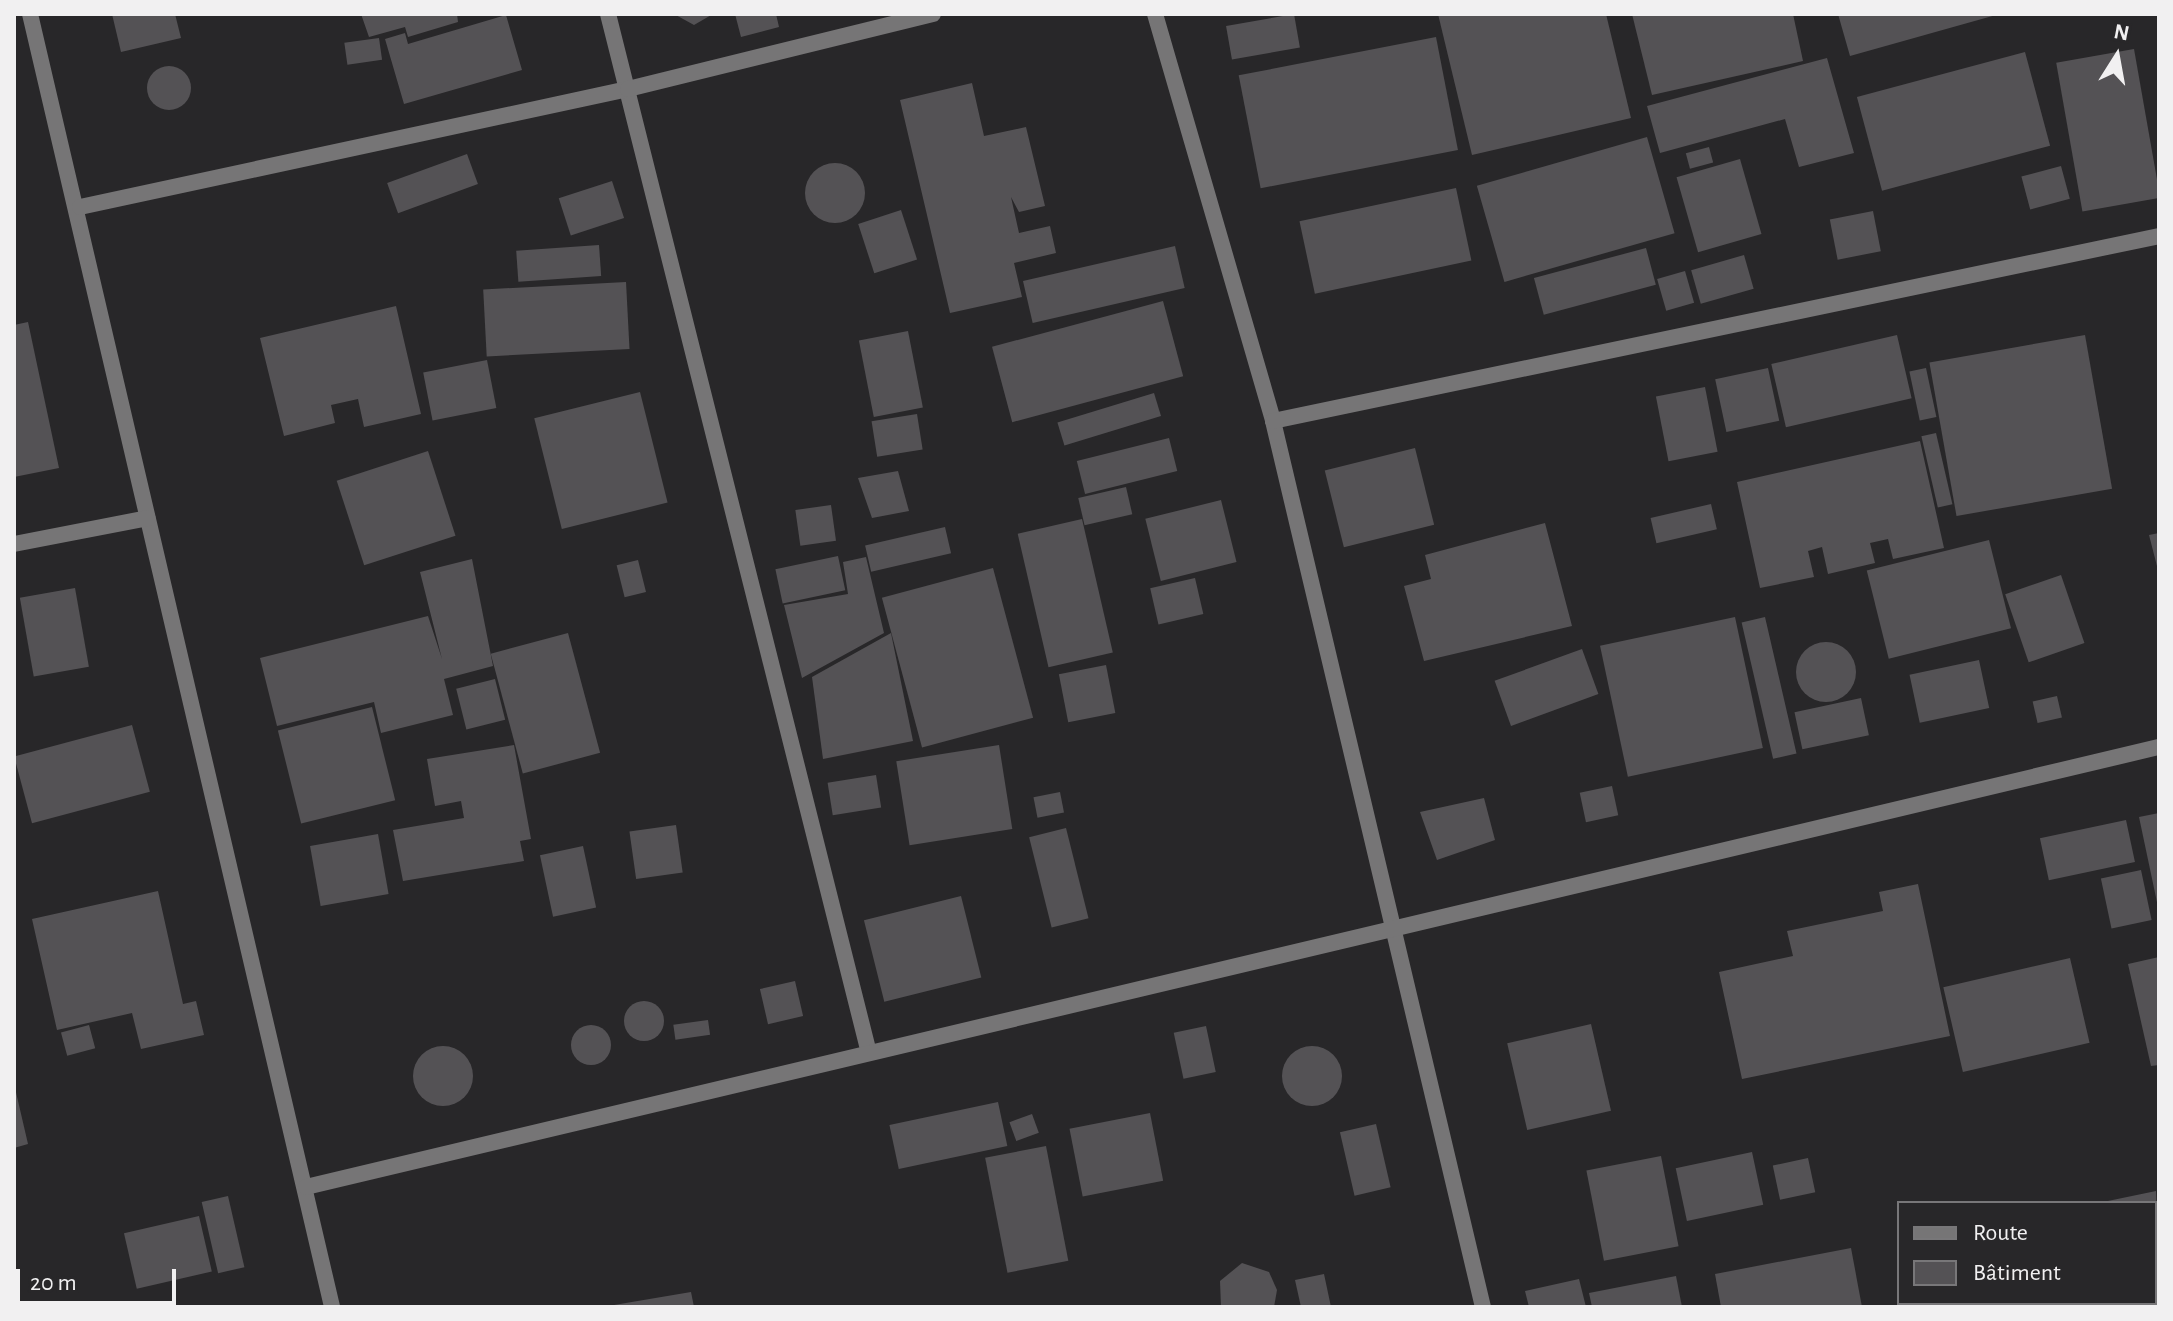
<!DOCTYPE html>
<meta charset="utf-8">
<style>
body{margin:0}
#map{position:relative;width:2173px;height:1321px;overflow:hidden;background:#282729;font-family:"Alegreya Sans",sans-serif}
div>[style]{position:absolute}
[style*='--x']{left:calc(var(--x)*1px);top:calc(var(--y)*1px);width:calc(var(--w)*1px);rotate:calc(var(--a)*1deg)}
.building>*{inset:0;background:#545255;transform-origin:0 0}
.round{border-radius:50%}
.street>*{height:16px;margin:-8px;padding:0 8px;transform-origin:8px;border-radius:8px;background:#767576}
span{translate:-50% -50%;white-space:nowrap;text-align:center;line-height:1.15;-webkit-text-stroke:8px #282729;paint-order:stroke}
.frame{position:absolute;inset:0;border:16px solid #f1f0f1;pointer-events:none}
.legend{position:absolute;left:1897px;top:1201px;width:260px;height:104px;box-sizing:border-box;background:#282729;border:2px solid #787779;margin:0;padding:10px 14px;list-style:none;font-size:24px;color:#f1f0f1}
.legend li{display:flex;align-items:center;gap:16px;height:40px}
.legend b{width:40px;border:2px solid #787779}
.north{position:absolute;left:2077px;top:16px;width:80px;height:80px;-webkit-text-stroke:6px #282729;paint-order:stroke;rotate:11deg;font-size:22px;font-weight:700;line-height:32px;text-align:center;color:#f1f0f1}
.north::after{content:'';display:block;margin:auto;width:28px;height:36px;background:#f1f0f1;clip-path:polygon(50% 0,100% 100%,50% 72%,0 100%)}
.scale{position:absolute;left:16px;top:1269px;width:160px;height:36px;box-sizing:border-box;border:4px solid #f1f0f1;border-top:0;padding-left:10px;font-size:24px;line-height:28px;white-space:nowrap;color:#f1f0f1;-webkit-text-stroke:6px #282729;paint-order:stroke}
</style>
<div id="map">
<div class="building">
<div style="clip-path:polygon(112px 14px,175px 14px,181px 38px,121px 52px)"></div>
<div style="clip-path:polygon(361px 14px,457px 14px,458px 22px,408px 37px,405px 27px,369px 37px)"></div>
<div style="clip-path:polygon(674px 14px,713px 14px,694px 25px)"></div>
<div style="clip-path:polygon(735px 14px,776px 14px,779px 27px,741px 37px)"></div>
<div style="left:1294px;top:14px;width:34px;height:69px;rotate:80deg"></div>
<div style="clip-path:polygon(1438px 14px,1606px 14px,1631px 118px,1472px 155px)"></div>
<div style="clip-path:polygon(1632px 14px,1793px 14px,1803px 61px,1652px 95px)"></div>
<div style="clip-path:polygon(1838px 14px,1996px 14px,1996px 15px,1850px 56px)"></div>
<div style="clip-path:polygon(506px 15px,522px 70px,404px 104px,385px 39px,405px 33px,408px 44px)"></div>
<div style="left:1436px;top:37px;width:115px;height:201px;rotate:79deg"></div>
<div style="left:379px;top:38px;width:22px;height:35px;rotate:82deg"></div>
<div style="left:2134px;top:49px;width:151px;height:79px;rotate:80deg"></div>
<div style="left:2025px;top:52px;width:97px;height:174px;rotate:75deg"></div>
<div style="clip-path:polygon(1827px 58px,1854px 153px,1799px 167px,1785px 119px,1660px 153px,1647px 106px)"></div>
<div class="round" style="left:147px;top:66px;width:44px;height:44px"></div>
<div style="clip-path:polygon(972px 83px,984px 136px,1026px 127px,1045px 206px,1019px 212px,1011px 197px,1019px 233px,1050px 226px,1056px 253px,1014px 263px,1022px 297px,950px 313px,900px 100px)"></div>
<div style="left:1647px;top:137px;width:100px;height:177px;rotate:74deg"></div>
<div style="left:1709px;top:147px;width:16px;height:24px;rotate:75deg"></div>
<div style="left:467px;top:154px;width:32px;height:85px;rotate:70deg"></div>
<div style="left:1740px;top:159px;width:78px;height:66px;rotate:74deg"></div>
<div class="round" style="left:805px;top:163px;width:60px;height:60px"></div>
<div style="left:2061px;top:166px;width:34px;height:41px;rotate:75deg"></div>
<div style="left:612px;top:181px;width:39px;height:56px;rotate:72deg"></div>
<div style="left:1456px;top:188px;width:74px;height:160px;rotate:78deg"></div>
<div style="left:901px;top:210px;width:52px;height:45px;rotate:72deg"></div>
<div style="left:1873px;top:211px;width:41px;height:44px;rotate:79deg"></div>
<div style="left:599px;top:245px;width:31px;height:83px;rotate:86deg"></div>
<div style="left:1175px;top:246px;width:43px;height:156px;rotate:77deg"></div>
<div style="left:1646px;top:248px;width:38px;height:116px;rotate:75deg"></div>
<div style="left:1744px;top:255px;width:35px;height:55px;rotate:74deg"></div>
<div style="left:1685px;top:271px;width:33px;height:29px;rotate:74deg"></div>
<div style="left:626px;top:282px;width:67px;height:143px;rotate:87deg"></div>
<div style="left:1163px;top:301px;width:78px;height:177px;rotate:75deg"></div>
<div style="clip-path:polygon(396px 306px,421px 414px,364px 427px,358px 399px,331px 405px,335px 423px,284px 436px,260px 338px)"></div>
<div style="clip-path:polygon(28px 322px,59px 468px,14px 477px,14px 325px)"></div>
<div style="left:908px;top:331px;width:78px;height:50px;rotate:79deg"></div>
<div style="left:1897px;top:335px;width:65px;height:129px;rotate:77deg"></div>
<div style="left:2085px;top:335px;width:156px;height:158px;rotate:80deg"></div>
<div style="left:487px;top:360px;width:49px;height:65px;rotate:79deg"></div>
<div style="left:1768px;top:368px;width:54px;height:54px;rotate:78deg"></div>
<div style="left:1926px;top:368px;width:50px;height:17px;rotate:78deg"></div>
<div style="left:1705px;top:387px;width:66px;height:50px;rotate:79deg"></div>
<div style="left:640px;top:392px;width:114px;height:109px;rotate:76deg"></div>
<div style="left:1154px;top:393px;width:24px;height:101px;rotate:73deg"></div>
<div style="left:917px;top:414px;width:36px;height:46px;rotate:81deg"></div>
<div style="left:1936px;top:433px;width:73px;height:15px;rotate:77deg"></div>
<div style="left:1169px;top:438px;width:34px;height:95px;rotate:76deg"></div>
<div style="clip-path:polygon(1920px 441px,1944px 548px,1893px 559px,1888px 539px,1870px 543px,1875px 563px,1828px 574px,1822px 547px,1808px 551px,1814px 577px,1760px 588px,1737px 482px)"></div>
<div style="left:1415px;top:448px;width:79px;height:93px;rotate:76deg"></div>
<div style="left:428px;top:451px;width:89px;height:96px;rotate:72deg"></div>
<div style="clip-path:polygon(898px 471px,909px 511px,872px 518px,858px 478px)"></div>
<div style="left:1126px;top:487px;width:28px;height:49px;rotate:77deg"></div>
<div style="left:1221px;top:500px;width:64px;height:78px;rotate:76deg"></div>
<div style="left:1711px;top:504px;width:26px;height:62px;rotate:77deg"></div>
<div style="left:831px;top:505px;width:36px;height:36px;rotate:82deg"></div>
<div style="left:1082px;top:519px;width:137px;height:66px;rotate:77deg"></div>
<div style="clip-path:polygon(1545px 523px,1572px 626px,1424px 661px,1404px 586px,1431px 579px,1425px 555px)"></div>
<div style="left:945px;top:527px;width:27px;height:82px;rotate:77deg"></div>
<div style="clip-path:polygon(2159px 533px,2159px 570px,2158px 570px,2149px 535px)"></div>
<div style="left:1989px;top:540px;width:91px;height:126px;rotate:76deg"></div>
<div style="left:838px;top:556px;width:35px;height:64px;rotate:78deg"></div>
<div style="clip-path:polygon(866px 557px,884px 633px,802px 678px,784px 605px,848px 594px,843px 562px)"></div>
<div style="clip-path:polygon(472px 559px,493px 666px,444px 679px,453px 715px,381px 733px,374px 702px,277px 726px,260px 658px,428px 616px,442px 659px,420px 572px)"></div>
<div style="left:638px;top:560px;width:33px;height:22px;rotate:76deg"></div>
<div style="left:993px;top:568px;width:155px;height:115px;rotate:75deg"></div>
<div style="left:2061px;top:575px;width:72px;height:59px;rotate:71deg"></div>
<div style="left:1195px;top:578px;width:37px;height:46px;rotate:77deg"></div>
<div style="left:75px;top:588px;width:80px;height:56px;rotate:80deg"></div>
<div style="left:1735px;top:617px;width:134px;height:138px;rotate:78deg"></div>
<div style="left:1765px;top:617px;width:140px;height:24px;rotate:77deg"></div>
<div style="left:568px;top:633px;width:124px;height:80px;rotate:75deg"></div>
<div style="clip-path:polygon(891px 633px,913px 741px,823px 759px,812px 677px)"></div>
<div class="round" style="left:1796px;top:642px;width:60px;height:60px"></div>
<div style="left:1582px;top:649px;width:48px;height:93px;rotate:70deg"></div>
<div style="left:1979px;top:660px;width:49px;height:71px;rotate:78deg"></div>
<div style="left:1106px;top:665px;width:49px;height:48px;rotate:79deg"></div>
<div style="left:495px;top:679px;width:42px;height:40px;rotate:76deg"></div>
<div style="left:2057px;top:696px;width:22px;height:25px;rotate:77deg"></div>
<div style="left:1861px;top:698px;width:38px;height:68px;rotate:78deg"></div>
<div style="left:372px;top:707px;width:96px;height:97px;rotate:76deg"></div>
<div style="left:132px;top:725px;width:69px;height:122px;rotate:75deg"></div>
<div style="clip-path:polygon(514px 745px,531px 839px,520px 841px,524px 861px,403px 881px,393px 830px,464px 818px,461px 801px,435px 806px,427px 759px)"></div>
<div style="left:999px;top:745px;width:85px;height:104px;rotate:81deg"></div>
<div style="left:876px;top:775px;width:33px;height:49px;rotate:81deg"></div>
<div style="left:1612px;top:786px;width:30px;height:33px;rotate:78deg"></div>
<div style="left:1060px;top:792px;width:21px;height:27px;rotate:79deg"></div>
<div style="clip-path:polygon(1484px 798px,1495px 840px,1437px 860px,1420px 812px)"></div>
<div style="clip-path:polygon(2159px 813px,2159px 907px,2158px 907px,2139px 817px)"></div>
<div style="left:2126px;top:820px;width:43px;height:88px;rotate:78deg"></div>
<div style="left:676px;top:825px;width:48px;height:47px;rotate:82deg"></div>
<div style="left:1066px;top:828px;width:93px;height:38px;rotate:76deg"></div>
<div style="left:378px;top:834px;width:61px;height:69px;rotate:80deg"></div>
<div style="left:583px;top:846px;width:63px;height:44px;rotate:78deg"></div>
<div style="left:2141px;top:870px;width:51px;height:41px;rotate:78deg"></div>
<div style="clip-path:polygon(1918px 884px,1950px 1036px,1742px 1079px,1719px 972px,1793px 956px,1787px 931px,1883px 911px,1879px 892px)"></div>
<div style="clip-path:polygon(158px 891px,183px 1004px,196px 1001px,204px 1035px,141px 1049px,132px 1013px,57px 1030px,32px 919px)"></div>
<div style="left:961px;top:896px;width:84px;height:100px;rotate:76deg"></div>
<div style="clip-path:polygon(2159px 957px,2159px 1065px,2151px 1066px,2128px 964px)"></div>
<div style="left:2070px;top:958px;width:87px;height:130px;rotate:77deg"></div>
<div style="left:795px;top:981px;width:36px;height:36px;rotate:77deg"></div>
<div class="round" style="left:624px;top:1001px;width:40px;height:40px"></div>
<div style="left:708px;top:1020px;width:15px;height:35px;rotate:82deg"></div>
<div style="left:1591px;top:1024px;width:89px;height:86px;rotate:77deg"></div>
<div style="left:89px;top:1025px;width:24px;height:29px;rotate:75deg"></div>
<div class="round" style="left:571px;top:1025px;width:40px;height:40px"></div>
<div style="left:1206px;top:1026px;width:47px;height:33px;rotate:78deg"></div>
<div class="round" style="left:1282px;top:1046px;width:60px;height:60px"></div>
<div class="round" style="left:413px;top:1046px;width:60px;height:60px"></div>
<div style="clip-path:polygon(15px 1088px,28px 1144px,14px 1148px,14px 1089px)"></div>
<div style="left:998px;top:1102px;width:45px;height:111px;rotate:78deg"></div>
<div style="left:1150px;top:1113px;width:69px;height:82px;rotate:79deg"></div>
<div style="left:1032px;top:1114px;width:20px;height:24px;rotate:70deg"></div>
<div style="left:1376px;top:1124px;width:65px;height:37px;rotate:77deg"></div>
<div style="left:1046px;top:1146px;width:117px;height:62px;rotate:79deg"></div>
<div style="left:1752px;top:1152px;width:54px;height:78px;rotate:78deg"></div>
<div style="left:1661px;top:1156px;width:92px;height:76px;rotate:79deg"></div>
<div style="left:1808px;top:1158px;width:35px;height:36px;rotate:78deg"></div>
<div style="clip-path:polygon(2156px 1191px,2159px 1272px,2155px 1272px,2155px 1203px,2103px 1202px)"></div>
<div style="left:228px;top:1196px;width:73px;height:27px;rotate:77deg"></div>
<div style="left:199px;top:1216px;width:57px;height:77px;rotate:77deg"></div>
<div style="clip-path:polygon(1851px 1248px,1862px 1307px,1721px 1307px,1715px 1274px)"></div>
<div style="clip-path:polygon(1242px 1263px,1269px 1272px,1277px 1290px,1274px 1307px,1221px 1307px,1220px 1281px)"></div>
<div style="clip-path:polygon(1324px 1274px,1331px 1307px,1301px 1307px,1295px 1280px)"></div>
<div style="clip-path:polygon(1676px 1276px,1682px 1307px,1592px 1307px,1589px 1293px)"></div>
<div style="clip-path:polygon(1579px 1279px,1586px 1307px,1529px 1307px,1525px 1291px)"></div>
<div style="clip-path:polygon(691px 1292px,694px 1307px,614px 1307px,614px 1305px)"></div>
<div style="clip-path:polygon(1992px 1303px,2047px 1303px,2047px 1304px,1993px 1307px)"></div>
</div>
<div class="street">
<div style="--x:30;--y:14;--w:1328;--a:76.85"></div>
<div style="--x:608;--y:14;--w:1071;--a:75.9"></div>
<div style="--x:1155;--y:14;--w:424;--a:73.8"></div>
<div style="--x:1273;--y:421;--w:911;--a:76.67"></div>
<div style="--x:80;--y:207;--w:561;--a:-12.15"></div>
<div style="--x:628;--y:89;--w:314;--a:-13.8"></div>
<div style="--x:1273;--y:421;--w:905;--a:-11.79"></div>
<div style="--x:14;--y:544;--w:136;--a:-11"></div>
<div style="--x:306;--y:1187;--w:1905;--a:-13.36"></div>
</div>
<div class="frame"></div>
<ul class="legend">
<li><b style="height:10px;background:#767576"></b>Route</li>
<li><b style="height:22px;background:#545255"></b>Bâtiment</li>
</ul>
<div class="north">N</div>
<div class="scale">20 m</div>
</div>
